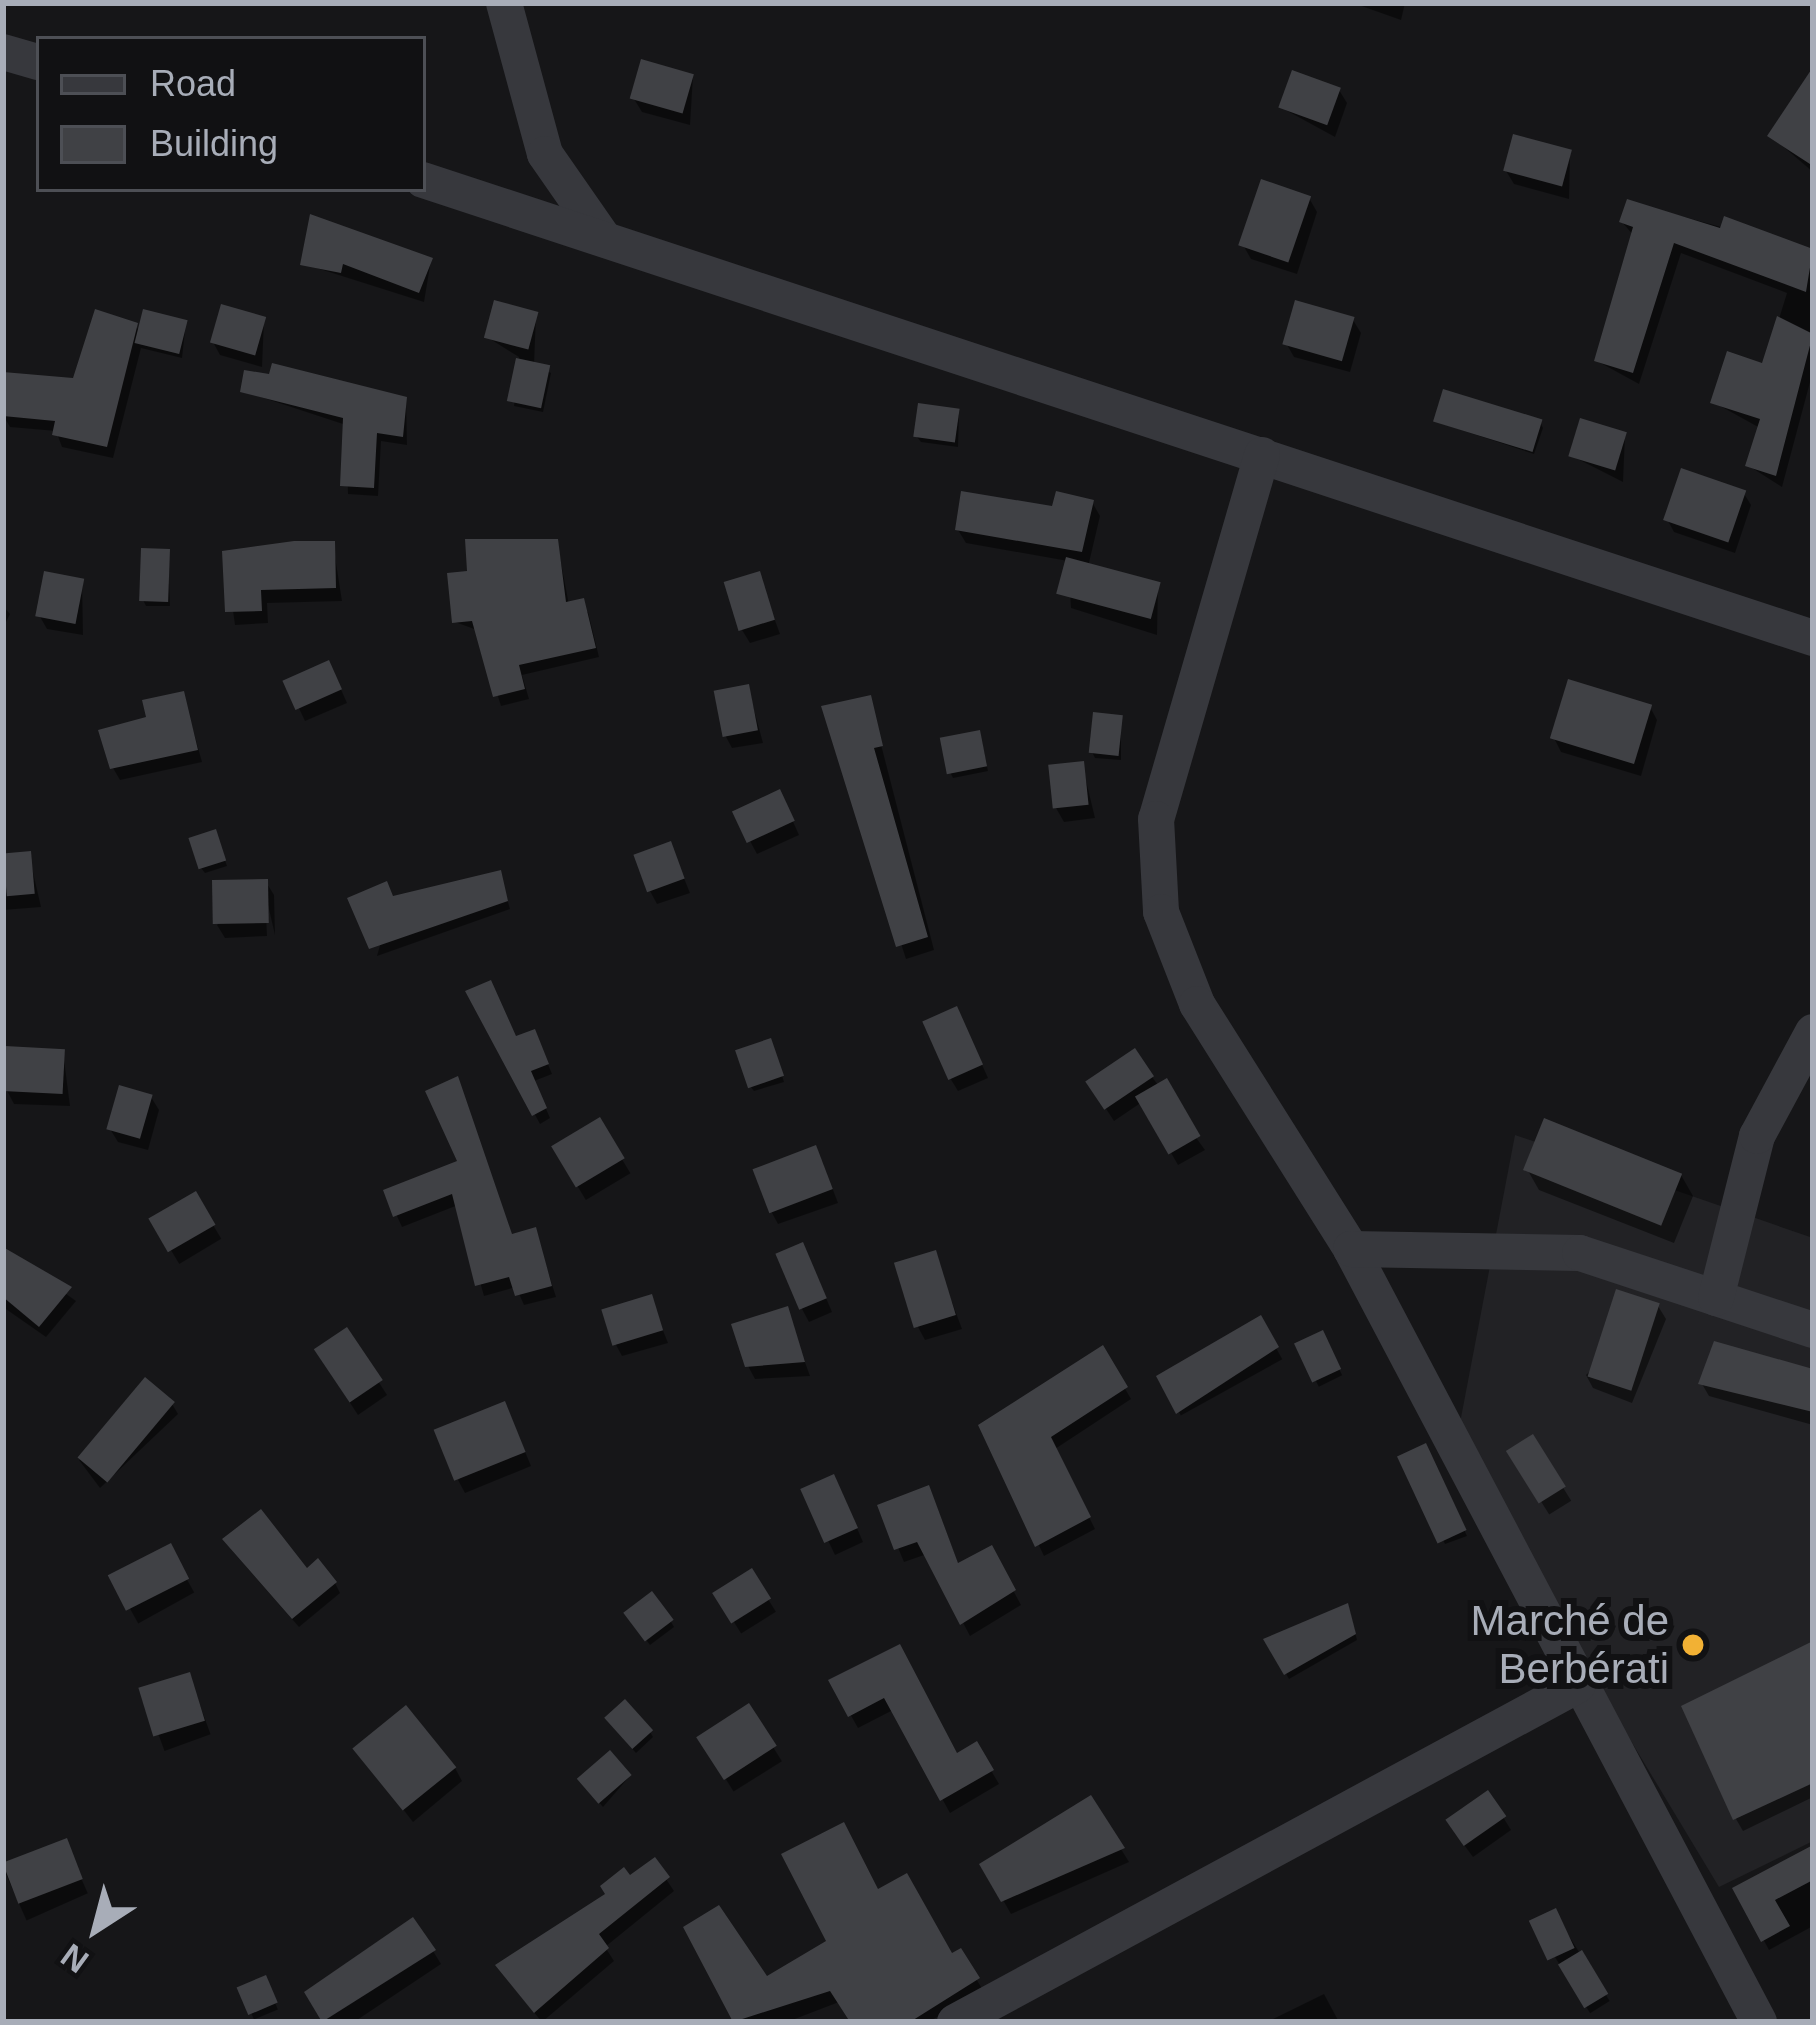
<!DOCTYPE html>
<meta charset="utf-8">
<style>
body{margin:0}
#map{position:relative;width:1816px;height:2025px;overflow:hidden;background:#161618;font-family:Helvetica,sans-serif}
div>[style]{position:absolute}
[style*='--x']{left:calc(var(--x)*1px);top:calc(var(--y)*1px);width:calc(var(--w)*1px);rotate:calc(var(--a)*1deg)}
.built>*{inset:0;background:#222225}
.shadow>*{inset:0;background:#0007;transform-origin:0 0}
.building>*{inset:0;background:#404145;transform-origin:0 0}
.minor>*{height:36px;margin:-18px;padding:0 18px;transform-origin:18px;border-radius:18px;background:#37383d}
.dots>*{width:33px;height:33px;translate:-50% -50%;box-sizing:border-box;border:6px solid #111113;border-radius:50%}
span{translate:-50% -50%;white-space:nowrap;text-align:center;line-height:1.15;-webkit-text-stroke:12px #111113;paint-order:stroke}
.poi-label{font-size:42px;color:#a8adb8}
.right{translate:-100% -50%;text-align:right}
.frame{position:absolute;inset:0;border:6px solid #a8adb8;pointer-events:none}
.legend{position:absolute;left:36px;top:36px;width:390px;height:156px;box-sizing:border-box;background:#111113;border:3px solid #4d4f55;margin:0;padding:15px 21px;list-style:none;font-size:36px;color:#a8adb8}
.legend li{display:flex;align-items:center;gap:24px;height:60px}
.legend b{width:60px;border:3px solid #4d4f55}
.north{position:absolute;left:36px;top:1869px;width:120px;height:120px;-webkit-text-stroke:9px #111113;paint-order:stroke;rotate:216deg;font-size:33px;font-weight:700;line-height:48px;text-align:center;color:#a8adb8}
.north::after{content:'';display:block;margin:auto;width:42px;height:54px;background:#a8adb8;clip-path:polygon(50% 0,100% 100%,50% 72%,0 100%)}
</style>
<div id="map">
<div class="built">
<div style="clip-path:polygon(1515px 1135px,1813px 1238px,1813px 1841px,1719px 1887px,1455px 1449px)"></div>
</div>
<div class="shadow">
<div style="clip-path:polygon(1353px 3px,1405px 3px,1401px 20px)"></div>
<div style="clip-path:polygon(693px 76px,690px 125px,642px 112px,634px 99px)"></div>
<div style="clip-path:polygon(1339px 90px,1347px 103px,1335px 137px,1282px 108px)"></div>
<div style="clip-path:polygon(1813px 107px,1813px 172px,1771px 136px)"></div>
<div style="clip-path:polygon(1570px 153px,1569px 199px,1514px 184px,1506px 171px)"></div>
<div style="clip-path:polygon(1309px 198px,1317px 212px,1297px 274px,1251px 259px,1243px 245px)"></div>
<div style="clip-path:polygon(1629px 202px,1813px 252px,1813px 371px,1782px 487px,1749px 466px,1760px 428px,1713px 402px,1764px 367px,1787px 293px,1681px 253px,1639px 384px,1597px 361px,1634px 236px,1622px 222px)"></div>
<div style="clip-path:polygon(431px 260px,424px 302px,304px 264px)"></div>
<div style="clip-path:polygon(536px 315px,534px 365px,551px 373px,543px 412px,514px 406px,519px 357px,487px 337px)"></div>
<div style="clip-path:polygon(264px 320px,262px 367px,220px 355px,213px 342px)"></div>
<div style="clip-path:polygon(1353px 320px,1361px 333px,1350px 372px,1294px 357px,1286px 343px)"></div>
<div style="clip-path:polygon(186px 322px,182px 358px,141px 348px,113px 458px,62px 447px,56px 431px,10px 427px,3px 415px,76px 381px,136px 326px,141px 334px)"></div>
<div style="clip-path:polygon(243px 391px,406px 399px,407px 445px,381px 441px,378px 496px,348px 494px,346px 425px)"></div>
<div style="clip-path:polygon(959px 412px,958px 447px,921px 442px,917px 437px)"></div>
<div style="clip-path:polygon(1437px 422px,1540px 422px,1543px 428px,1534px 454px)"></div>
<div style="clip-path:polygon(1625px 435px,1623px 482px,1572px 456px)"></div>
<div style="clip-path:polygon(1743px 492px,1751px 505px,1735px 553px,1674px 532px,1667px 519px)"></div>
<div style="clip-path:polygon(1092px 502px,1100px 516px,1088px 567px,1158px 586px,1157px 635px,1071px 608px,1068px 561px,966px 543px,958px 530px)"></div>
<div style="clip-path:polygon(557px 542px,569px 605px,588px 612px,599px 657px,522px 675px,529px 699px,501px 706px,477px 630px,455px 622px,470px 574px)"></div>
<div style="clip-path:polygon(333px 544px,342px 601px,267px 603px,268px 623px,235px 625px,225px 554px)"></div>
<div style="clip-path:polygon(168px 552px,170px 606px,146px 606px,143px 600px)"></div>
<div style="clip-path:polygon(758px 574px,780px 634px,750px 643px,742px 630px)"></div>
<div style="clip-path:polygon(82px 581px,83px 635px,47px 629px,39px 615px)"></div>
<div style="clip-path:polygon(3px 606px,10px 614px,3px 628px)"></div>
<div style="clip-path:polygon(335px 676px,347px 703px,305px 721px,286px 681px)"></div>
<div style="clip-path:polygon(748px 688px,763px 743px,732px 748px,725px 735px)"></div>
<div style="clip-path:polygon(183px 694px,202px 762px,120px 780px,113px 768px)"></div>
<div style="clip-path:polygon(869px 698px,934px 950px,906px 959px,825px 708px)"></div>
<div style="clip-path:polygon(1650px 707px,1657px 720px,1641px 776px,1561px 752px,1554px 738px)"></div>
<div style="clip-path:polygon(1121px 718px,1121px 760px,1095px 758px,1092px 752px)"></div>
<div style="clip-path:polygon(981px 739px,988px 771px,953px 778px,950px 772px)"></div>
<div style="clip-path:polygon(1082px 764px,1095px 818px,1064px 822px,1056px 808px)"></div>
<div style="clip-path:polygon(786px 806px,799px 835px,757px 854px,750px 841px)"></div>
<div style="clip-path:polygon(217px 838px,227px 866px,205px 873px,201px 868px)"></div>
<div style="clip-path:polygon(670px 844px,690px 893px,657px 904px,650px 891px)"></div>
<div style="clip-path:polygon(29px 855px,41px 907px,3px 910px,3px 857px)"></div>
<div style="clip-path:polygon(500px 874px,510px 909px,377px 956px,393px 899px)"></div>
<div style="clip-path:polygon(266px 882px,274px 895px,275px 935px,265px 892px,267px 936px,225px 938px,217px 925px)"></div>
<div style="clip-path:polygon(469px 993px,516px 1040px,539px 1042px,552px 1074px,534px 1081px,550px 1118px,540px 1124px)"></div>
<div style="clip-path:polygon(963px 1023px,988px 1078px,958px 1091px,950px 1078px)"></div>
<div style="clip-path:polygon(773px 1047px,784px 1082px,754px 1091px,750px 1086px)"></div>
<div style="clip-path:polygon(63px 1052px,70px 1106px,14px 1104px,3px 1083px)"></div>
<div style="clip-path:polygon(1134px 1052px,1205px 1150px,1178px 1165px,1142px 1102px,1114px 1121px,1097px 1095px)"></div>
<div style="clip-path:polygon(151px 1097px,159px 1110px,148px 1150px,118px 1142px,110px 1129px)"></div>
<div style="left:599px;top:1121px;width:61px;height:52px;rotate:59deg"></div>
<div style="clip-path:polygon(822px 1161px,838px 1203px,778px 1224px,771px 1211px)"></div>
<div style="clip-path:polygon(461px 1163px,513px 1236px,535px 1231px,556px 1297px,524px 1305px,516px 1287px,484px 1296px,458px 1205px,402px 1227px,386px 1192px)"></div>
<div style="clip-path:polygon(1527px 1169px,1681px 1175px,1693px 1196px,1674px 1243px,1539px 1190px)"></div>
<div style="left:195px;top:1195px;width:51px;height:49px;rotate:59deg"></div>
<div style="clip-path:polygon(3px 1249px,76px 1301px,46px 1337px,3px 1307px)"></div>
<div style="clip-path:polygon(934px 1254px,962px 1329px,925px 1340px,918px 1327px)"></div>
<div style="clip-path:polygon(809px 1258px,832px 1312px,809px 1322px,802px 1309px)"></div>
<div style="clip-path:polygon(650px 1298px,668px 1343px,622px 1356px,615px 1343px)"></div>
<div style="clip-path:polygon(1658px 1306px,1666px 1319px,1632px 1403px,1593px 1388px,1586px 1375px)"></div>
<div style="clip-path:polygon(786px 1310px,810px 1376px,755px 1379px,748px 1366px)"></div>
<div style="left:1260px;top:1319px;width:46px;height:116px;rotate:61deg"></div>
<div style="clip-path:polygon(346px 1331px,387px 1395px,358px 1415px,324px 1363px)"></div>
<div style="left:1322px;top:1334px;width:46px;height:26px;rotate:64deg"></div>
<div style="clip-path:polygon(1102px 1349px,1131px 1399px,1055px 1449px,1095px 1529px,1044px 1556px,982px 1426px)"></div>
<div style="clip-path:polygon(1813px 1370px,1813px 1425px,1709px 1396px,1702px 1384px)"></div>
<div style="clip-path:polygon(172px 1404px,178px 1414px,100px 1488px,79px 1460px)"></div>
<div style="clip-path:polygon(511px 1418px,531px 1466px,465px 1493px,458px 1480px)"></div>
<div style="left:1532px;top:1438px;width:74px;height:26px;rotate:58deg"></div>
<div style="clip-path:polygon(1425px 1446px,1467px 1536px,1445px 1544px,1442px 1538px)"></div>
<div style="clip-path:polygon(804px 1490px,841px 1491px,863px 1542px,835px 1555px)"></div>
<div style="clip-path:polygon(935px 1502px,959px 1566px,991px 1549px,1021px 1605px,970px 1636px,927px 1554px,904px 1562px,881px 1507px)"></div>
<div style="left:169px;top:1547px;width:52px;height:64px;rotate:61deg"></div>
<div style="clip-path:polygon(231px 1549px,335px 1583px,340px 1593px,299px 1627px)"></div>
<div style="left:751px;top:1572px;width:47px;height:41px;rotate:58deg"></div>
<div style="clip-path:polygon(1350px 1612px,1357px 1640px,1289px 1679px,1267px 1640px)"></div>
<div style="clip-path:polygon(630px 1618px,671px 1622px,674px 1627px,650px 1645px)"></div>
<div style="clip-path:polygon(1813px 1645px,1813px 1797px,1743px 1831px,1736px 1819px)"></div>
<div style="clip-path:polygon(899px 1648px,956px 1756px,976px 1745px,999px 1784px,950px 1813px,893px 1710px,858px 1728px,832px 1682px)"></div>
<div style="left:189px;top:1675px;width:63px;height:49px;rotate:70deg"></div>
<div style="left:748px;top:1707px;width:64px;height:57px;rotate:58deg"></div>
<div style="clip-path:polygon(610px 1723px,650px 1732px,653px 1737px,636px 1753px)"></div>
<div style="clip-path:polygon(357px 1750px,455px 1768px,462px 1781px,413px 1822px)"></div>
<div style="clip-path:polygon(629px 1777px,603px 1807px,584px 1785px)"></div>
<div style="clip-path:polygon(1090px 1799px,1129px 1862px,1011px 1914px,983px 1865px)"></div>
<div style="clip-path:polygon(1503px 1817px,1511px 1830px,1473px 1857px,1456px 1834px)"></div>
<div style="left:65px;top:1842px;width:56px;height:67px;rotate:66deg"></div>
<div style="clip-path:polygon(1813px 1849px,1813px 1926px,1769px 1950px,1736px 1889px)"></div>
<div style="clip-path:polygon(654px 1861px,674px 1891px,605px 1947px,614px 1961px,542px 2022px,505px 1977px)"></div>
<div style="clip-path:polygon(878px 1893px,951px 1958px,960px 1952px,984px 1992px,928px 2022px,852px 2022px,839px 2002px,787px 2022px,736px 2022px,687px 1928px,766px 1980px,830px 1942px)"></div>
<div style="left:1554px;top:1912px;width:105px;height:23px;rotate:58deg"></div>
<div style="clip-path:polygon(433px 1951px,441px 1964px,354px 2022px,325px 2022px,308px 1993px)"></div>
<div style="left:265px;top:1979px;width:33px;height:26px;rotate:67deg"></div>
<div style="clip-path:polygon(1324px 1994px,1339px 2022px,1271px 2022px,1271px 2020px)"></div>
</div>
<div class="building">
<div style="left:641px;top:59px;width:55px;height:41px;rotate:16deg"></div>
<div style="clip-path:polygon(1813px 67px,1813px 166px,1767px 136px)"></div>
<div style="left:1292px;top:70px;width:52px;height:40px;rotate:20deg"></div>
<div style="left:1513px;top:134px;width:61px;height:38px;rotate:15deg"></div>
<div style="left:1261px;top:179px;width:53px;height:70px;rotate:19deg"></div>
<div style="clip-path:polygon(1627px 199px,1720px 228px,1724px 216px,1813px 249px,1806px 292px,1674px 243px,1633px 373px,1594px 361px,1633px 227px,1619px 222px)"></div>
<div style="clip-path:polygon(310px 214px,433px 258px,419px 293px,343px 264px,341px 273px,300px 265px)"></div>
<div style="left:494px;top:300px;width:46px;height:39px;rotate:15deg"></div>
<div style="left:1295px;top:300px;width:62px;height:46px;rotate:16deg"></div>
<div style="left:221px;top:304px;width:47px;height:40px;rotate:16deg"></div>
<div style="clip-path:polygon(95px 309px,138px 323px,107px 447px,52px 435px,55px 421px,3px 416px,3px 372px,73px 378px)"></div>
<div style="left:143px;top:309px;width:46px;height:35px;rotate:14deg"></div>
<div style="clip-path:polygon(1777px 316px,1813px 334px,1776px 476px,1745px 466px,1760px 419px,1710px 403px,1727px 351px,1762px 363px)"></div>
<div style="left:516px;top:358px;width:35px;height:44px;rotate:12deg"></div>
<div style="clip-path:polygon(272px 363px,407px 397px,403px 437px,377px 433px,374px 488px,340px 486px,343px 418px,240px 392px,244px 370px,269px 374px)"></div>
<div style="left:1443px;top:389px;width:104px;height:34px;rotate:17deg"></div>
<div style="left:918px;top:403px;width:42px;height:34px;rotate:8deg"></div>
<div style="left:1580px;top:418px;width:49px;height:40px;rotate:17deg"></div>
<div style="left:1681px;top:468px;width:69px;height:55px;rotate:19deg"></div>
<div style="clip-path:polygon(961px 491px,1052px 506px,1056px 491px,1094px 500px,1082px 552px,955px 530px)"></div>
<div style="clip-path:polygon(465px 539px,558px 539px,566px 602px,584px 598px,596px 648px,519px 665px,525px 689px,493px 697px,472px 621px,452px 623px,447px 573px,467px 571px)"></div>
<div style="clip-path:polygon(294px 541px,335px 541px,336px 588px,261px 590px,262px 611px,225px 612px,222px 551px)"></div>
<div style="left:141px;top:548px;width:29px;height:53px;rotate:2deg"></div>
<div style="left:1066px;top:557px;width:98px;height:38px;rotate:15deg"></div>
<div style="left:44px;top:571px;width:41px;height:46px;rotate:11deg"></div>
<div style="left:760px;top:571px;width:51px;height:38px;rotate:73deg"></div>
<div style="left:329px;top:660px;width:32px;height:51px;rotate:66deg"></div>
<div style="left:1568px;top:679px;width:88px;height:62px;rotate:17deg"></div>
<div style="left:749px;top:684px;width:47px;height:36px;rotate:79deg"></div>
<div style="clip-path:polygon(184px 691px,198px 750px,110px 769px,98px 730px,146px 717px,142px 700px)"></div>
<div style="clip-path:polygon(871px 695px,883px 746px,874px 748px,928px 937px,896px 947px,821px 706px)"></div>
<div style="left:1093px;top:712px;width:30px;height:41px;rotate:6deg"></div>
<div style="left:980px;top:730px;width:37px;height:41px;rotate:79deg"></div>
<div style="left:1084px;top:761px;width:44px;height:36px;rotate:84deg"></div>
<div style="left:780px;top:789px;width:35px;height:53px;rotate:65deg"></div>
<div style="left:216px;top:829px;width:33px;height:29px;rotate:72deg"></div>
<div style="left:671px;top:841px;width:40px;height:40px;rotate:70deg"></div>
<div style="left:31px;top:851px;width:43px;height:28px;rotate:85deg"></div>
<div style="clip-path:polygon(501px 870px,508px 901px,369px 949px,347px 898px,387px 881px,393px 896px)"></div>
<div style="left:268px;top:879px;width:44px;height:56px;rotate:89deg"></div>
<div style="clip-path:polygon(491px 980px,516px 1036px,535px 1029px,549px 1064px,531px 1071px,547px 1108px,532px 1116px,465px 991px)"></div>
<div style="left:957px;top:1006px;width:64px;height:38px;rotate:66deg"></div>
<div style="left:771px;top:1038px;width:40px;height:38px;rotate:71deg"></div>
<div style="left:5px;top:1046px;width:60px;height:45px;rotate:3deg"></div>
<div style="left:1135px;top:1048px;width:34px;height:60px;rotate:56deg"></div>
<div style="clip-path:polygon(458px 1076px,512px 1234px,536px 1227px,552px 1286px,515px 1296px,509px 1277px,475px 1286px,452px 1194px,393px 1217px,383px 1190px,457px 1161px,425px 1091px)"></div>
<div style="left:1167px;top:1078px;width:67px;height:37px;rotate:60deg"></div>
<div style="left:119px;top:1085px;width:35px;height:46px;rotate:16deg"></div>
<div style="left:600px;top:1117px;width:48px;height:57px;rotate:59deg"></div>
<div style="left:1544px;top:1118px;width:149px;height:56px;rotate:22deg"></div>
<div style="left:816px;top:1145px;width:47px;height:68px;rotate:69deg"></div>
<div style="left:196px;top:1191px;width:39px;height:55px;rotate:60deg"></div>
<div style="left:803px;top:1242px;width:61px;height:30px;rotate:67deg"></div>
<div style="clip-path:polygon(3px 1247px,72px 1287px,39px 1327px,3px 1297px)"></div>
<div style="left:936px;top:1250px;width:68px;height:44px;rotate:73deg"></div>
<div style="left:1616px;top:1289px;width:46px;height:92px;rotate:18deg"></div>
<div style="left:652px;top:1294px;width:38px;height:53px;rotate:73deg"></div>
<div style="clip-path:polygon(788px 1306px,805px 1362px,745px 1367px,731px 1324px)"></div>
<div style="clip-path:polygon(1261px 1315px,1279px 1347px,1176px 1414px,1156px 1376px)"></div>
<div style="left:347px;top:1327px;width:64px;height:40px;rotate:56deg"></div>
<div style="left:1323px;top:1330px;width:43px;height:32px;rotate:65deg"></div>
<div style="clip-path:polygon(1714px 1341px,1813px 1369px,1813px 1412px,1698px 1384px)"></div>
<div style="clip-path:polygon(1103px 1345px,1128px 1387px,1051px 1437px,1091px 1517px,1035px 1547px,978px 1425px)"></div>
<div style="left:145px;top:1377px;width:39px;height:105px;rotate:40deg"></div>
<div style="left:505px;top:1401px;width:55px;height:77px;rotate:68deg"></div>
<div style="left:1533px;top:1434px;width:62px;height:32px;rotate:58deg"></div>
<div style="left:1426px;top:1443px;width:96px;height:32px;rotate:65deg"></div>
<div style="left:834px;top:1474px;width:59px;height:37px;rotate:66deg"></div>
<div style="clip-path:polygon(929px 1485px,958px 1563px,992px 1545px,1016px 1590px,960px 1625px,917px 1542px,894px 1550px,877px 1505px)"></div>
<div style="clip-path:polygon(261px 1509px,307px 1568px,318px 1558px,337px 1582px,292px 1619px,222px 1539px)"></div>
<div style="left:171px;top:1543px;width:40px;height:71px;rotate:63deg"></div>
<div style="left:752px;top:1568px;width:36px;height:47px;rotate:58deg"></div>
<div style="left:652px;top:1591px;width:36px;height:36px;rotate:53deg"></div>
<div style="clip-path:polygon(1348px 1603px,1356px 1634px,1284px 1675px,1263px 1639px)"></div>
<div style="clip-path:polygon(1813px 1641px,1813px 1783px,1733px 1820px,1681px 1706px)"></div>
<div style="clip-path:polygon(900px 1644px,957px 1753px,977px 1741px,994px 1770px,940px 1801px,884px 1698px,848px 1717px,828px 1680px)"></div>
<div style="left:190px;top:1672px;width:51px;height:54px;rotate:73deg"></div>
<div style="left:625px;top:1699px;width:42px;height:28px;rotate:48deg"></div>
<div style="left:749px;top:1703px;width:51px;height:63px;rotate:57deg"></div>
<div style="left:406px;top:1705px;width:80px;height:69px;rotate:51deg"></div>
<div style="left:610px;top:1750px;width:33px;height:44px;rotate:49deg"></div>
<div style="left:1488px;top:1790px;width:32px;height:52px;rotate:55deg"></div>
<div style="clip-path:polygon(1091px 1795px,1125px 1848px,1001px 1902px,979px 1864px)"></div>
<div style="clip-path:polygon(844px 1822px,878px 1889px,907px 1873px,952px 1953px,961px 1948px,980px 1978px,910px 2022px,850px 2022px,830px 1991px,733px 2022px,683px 1927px,719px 1905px,767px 1976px,826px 1941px,781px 1854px)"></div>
<div style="left:67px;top:1838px;width:44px;height:69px;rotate:69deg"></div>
<div style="clip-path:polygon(1813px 1845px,1813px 1880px,1775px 1900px,1790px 1926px,1761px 1942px,1732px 1888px)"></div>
<div style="clip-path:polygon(655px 1857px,670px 1877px,599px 1934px,609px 1948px,534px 2013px,495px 1965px,605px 1894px,600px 1886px,624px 1867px,630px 1875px)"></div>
<div style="left:1556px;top:1908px;width:44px;height:30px;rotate:65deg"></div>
<div style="clip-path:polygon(413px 1917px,436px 1950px,322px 2022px,304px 1992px)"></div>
<div style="left:1582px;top:1950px;width:51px;height:28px;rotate:59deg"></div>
<div style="left:266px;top:1975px;width:30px;height:32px;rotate:67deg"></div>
</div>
<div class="minor">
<div style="--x:504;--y:3;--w:156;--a:74.8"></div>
<div style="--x:545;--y:154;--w:103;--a:55.2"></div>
<div style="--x:3;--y:52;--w:37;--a:16"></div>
<div style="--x:423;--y:180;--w:1464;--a:18.24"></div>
<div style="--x:1262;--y:455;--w:379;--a:106.2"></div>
<div style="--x:1156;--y:819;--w:93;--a:86.9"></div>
<div style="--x:1161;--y:912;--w:99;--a:68.6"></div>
<div style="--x:1197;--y:1004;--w:289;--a:57.8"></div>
<div style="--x:1351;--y:1249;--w:874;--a:62.17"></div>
<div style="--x:1351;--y:1249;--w:229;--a:1"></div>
<div style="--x:1580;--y:1253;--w:245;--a:18.3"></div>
<div style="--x:1716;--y:1298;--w:167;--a:-75.8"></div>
<div style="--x:1757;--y:1136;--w:118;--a:-61.7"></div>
<div style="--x:955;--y:2022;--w:708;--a:-28.41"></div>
</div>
<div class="dots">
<div style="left:1693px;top:1645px;background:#f2b134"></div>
</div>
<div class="poi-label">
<span class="right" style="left:1669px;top:1645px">Marché de<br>Berbérati</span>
</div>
<div class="frame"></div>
<ul class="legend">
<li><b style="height:15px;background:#37383d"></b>Road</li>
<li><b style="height:33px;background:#404145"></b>Building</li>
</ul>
<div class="north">N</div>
</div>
